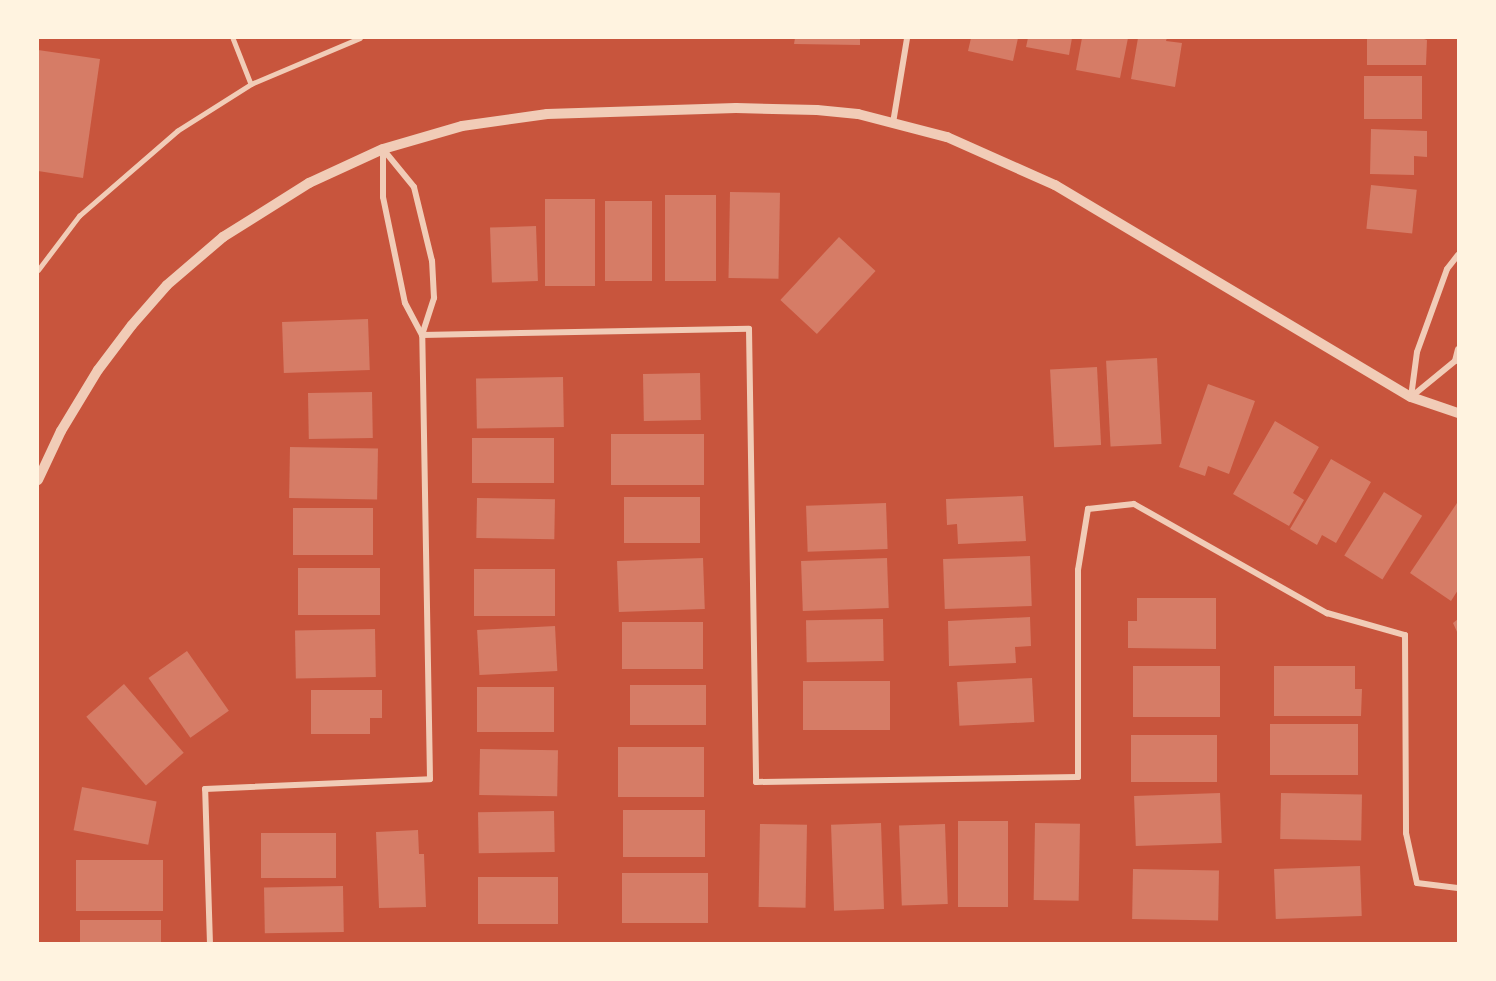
<!DOCTYPE html>
<style>
body{margin:0}
#map{position:relative;width:1496px;height:981px;overflow:hidden;background:#c8553d;font-family:Overpass,sans-serif}
div>[style]{position:absolute}
[style*='--x']{left:calc(var(--x)*1px);top:calc(var(--y)*1px);width:calc(var(--w)*1px);rotate:calc(var(--a)*1deg)}
.building>*{inset:0;background:#d67c66;transform-origin:0 0}
.service>*{height:4.5px;margin:-2.25px;padding:0 2.25px;transform-origin:2.25px;border-radius:2.25px;background:#f1ccb7}
.minor>*{height:6px;margin:-3px;padding:0 3px;transform-origin:3px;border-radius:3px;background:#f1ccb7}
.tertiary>*{height:10px;margin:-5px;padding:0 5px;transform-origin:5px;border-radius:5px;background:#f1ccb7}
span{translate:-50% -50%;white-space:nowrap;text-align:center;line-height:1.15;-webkit-text-stroke:5px #fff3e0;paint-order:stroke}
.frame{position:absolute;inset:0;border:39px solid #fff3e0;pointer-events:none}
</style>
<div id="map">
<div class="building">
<div style="clip-path:polygon(795px 38px,860px 38px,860px 45px,794px 44px)"></div>
<div style="clip-path:polygon(971px 38px,1018px 38px,1013px 61px,968px 51px)"></div>
<div style="clip-path:polygon(1028px 38px,1072px 38px,1069px 55px,1026px 47px)"></div>
<div style="clip-path:polygon(1082px 38px,1128px 38px,1120px 78px,1076px 70px)"></div>
<div style="clip-path:polygon(1138px 38px,1167px 38px,1166px 41px,1182px 43px,1175px 87px,1131px 79px)"></div>
<div style="clip-path:polygon(1367px 38px,1421px 38px,1427px 40px,1426px 65px,1367px 65px)"></div>
<div style="clip-path:polygon(38px 50px,100px 59px,83px 178px,38px 171px)"></div>
<div style="left:1422px;top:76px;width:43px;height:58px;rotate:90deg"></div>
<div style="clip-path:polygon(1371px 129px,1427px 131px,1427px 157px,1414px 156px,1414px 175px,1370px 174px)"></div>
<div style="left:1371px;top:185px;width:46px;height:44px;rotate:6deg"></div>
<div style="left:730px;top:192px;width:50px;height:86px;rotate:1deg"></div>
<div style="left:665px;top:195px;width:51px;height:86px"></div>
<div style="left:545px;top:199px;width:50px;height:87px"></div>
<div style="left:605px;top:201px;width:47px;height:80px"></div>
<div style="left:536px;top:226px;width:55px;height:46px;rotate:88deg"></div>
<div style="left:839px;top:237px;width:50px;height:86px;rotate:43deg"></div>
<div style="left:368px;top:319px;width:51px;height:86px;rotate:88deg"></div>
<div style="left:1157px;top:358px;width:86px;height:51px;rotate:87deg"></div>
<div style="left:1097px;top:367px;width:78px;height:47px;rotate:87deg"></div>
<div style="left:700px;top:373px;width:47px;height:57px;rotate:89deg"></div>
<div style="left:563px;top:377px;width:50px;height:87px;rotate:89deg"></div>
<div style="clip-path:polygon(1208px 384px,1255px 401px,1229px 474px,1208px 466px,1205px 476px,1179px 467px)"></div>
<div style="left:372px;top:392px;width:46px;height:64px;rotate:89deg"></div>
<div style="clip-path:polygon(1275px 421px,1319px 447px,1293px 493px,1304px 500px,1289px 526px,1233px 494px)"></div>
<div style="left:704px;top:434px;width:51px;height:93px;rotate:90deg"></div>
<div style="left:472px;top:438px;width:82px;height:45px"></div>
<div style="left:290px;top:447px;width:88px;height:51px;rotate:1deg"></div>
<div style="clip-path:polygon(1331px 459px,1371px 482px,1336px 543px,1322px 535px,1317px 545px,1290px 529px)"></div>
<div style="left:1384px;top:492px;width:45px;height:75px;rotate:32deg"></div>
<div style="clip-path:polygon(1023px 496px,1026px 541px,958px 544px,957px 524px,947px 525px,946px 499px)"></div>
<div style="left:624px;top:497px;width:76px;height:46px"></div>
<div style="left:477px;top:498px;width:78px;height:40px;rotate:1deg"></div>
<div style="left:886px;top:503px;width:46px;height:80px;rotate:88deg"></div>
<div style="clip-path:polygon(1457px 503px,1458px 590px,1451px 601px,1410px 573px)"></div>
<div style="left:293px;top:508px;width:80px;height:47px"></div>
<div style="left:1030px;top:556px;width:50px;height:87px;rotate:88deg"></div>
<div style="left:703px;top:558px;width:51px;height:86px;rotate:88deg"></div>
<div style="left:887px;top:558px;width:50px;height:86px;rotate:88deg"></div>
<div style="left:298px;top:568px;width:82px;height:47px"></div>
<div style="left:555px;top:569px;width:47px;height:81px;rotate:90deg"></div>
<div style="clip-path:polygon(1137px 598px,1216px 598px,1216px 649px,1128px 648px,1128px 621px,1137px 621px)"></div>
<div style="clip-path:polygon(1030px 617px,1031px 646px,1015px 647px,1016px 663px,949px 666px,948px 621px)"></div>
<div style="left:883px;top:619px;width:42px;height:77px;rotate:89deg"></div>
<div style="clip-path:polygon(1458px 619px,1458px 634px,1453px 623px)"></div>
<div style="left:622px;top:622px;width:81px;height:47px"></div>
<div style="left:555px;top:626px;width:45px;height:78px;rotate:87deg"></div>
<div style="left:375px;top:629px;width:48px;height:80px;rotate:89deg"></div>
<div style="left:187px;top:651px;width:73px;height:47px;rotate:55deg"></div>
<div style="left:1133px;top:666px;width:87px;height:51px"></div>
<div style="clip-path:polygon(1274px 666px,1355px 666px,1355px 689px,1362px 689px,1361px 716px,1274px 716px)"></div>
<div style="left:1032px;top:678px;width:44px;height:75px;rotate:87deg"></div>
<div style="left:803px;top:681px;width:87px;height:49px"></div>
<div style="left:124px;top:684px;width:91px;height:50px;rotate:49deg"></div>
<div style="left:630px;top:685px;width:76px;height:40px"></div>
<div style="left:477px;top:687px;width:77px;height:45px"></div>
<div style="clip-path:polygon(311px 690px,382px 690px,382px 718px,370px 718px,370px 734px,311px 734px)"></div>
<div style="left:1270px;top:724px;width:88px;height:51px"></div>
<div style="left:1131px;top:735px;width:86px;height:47px"></div>
<div style="left:704px;top:747px;width:50px;height:86px;rotate:90deg"></div>
<div style="left:480px;top:749px;width:78px;height:46px;rotate:1deg"></div>
<div style="left:82px;top:787px;width:76px;height:44px;rotate:11deg"></div>
<div style="left:1220px;top:793px;width:50px;height:86px;rotate:88deg"></div>
<div style="left:1281px;top:793px;width:81px;height:46px;rotate:1deg"></div>
<div style="left:623px;top:810px;width:82px;height:47px"></div>
<div style="left:554px;top:811px;width:41px;height:76px;rotate:89deg"></div>
<div style="left:958px;top:821px;width:50px;height:86px"></div>
<div style="left:881px;top:823px;width:86px;height:50px;rotate:88deg"></div>
<div style="left:1035px;top:823px;width:45px;height:77px;rotate:1deg"></div>
<div style="left:760px;top:824px;width:47px;height:83px;rotate:1deg"></div>
<div style="left:945px;top:824px;width:80px;height:46px;rotate:88deg"></div>
<div style="clip-path:polygon(418px 830px,419px 854px,424px 854px,426px 907px,379px 908px,376px 832px)"></div>
<div style="left:261px;top:833px;width:75px;height:45px"></div>
<div style="left:76px;top:860px;width:87px;height:51px"></div>
<div style="left:1360px;top:866px;width:50px;height:86px;rotate:88deg"></div>
<div style="left:1133px;top:869px;width:86px;height:50px;rotate:1deg"></div>
<div style="left:622px;top:873px;width:86px;height:50px"></div>
<div style="left:478px;top:877px;width:80px;height:47px"></div>
<div style="left:343px;top:886px;width:46px;height:79px;rotate:89deg"></div>
<div style="left:161px;top:920px;width:24px;height:81px;rotate:90deg"></div>
</div>
<div class="service">
<div style="--x:233;--y:38;--w:49;--a:68.6"></div>
<div style="--x:38;--y:270;--w:68;--a:-52.8"></div>
<div style="--x:79;--y:216;--w:130;--a:-40.9"></div>
<div style="--x:177;--y:131;--w:88;--a:-32.4"></div>
<div style="--x:251;--y:84;--w:118;--a:-22.9"></div>
</div>
<div class="minor">
<div style="--x:893;--y:123;--w:86;--a:-80.6"></div>
<div style="--x:383;--y:150;--w:47;--a:90"></div>
<div style="--x:383;--y:197;--w:108;--a:78.3"></div>
<div style="--x:405;--y:303;--w:36;--a:62"></div>
<div style="--x:422;--y:335;--w:327;--a:-1.1"></div>
<div style="--x:749;--y:329;--w:453;--a:89.1"></div>
<div style="--x:756;--y:782;--w:322;--a:-0.9"></div>
<div style="--x:1078;--y:777;--w:207;--a:-90"></div>
<div style="--x:1078;--y:570;--w:62;--a:-80.7"></div>
<div style="--x:1088;--y:509;--w:46;--a:-6.2"></div>
<div style="--x:1134;--y:504;--w:222;--a:29.5"></div>
<div style="--x:1327;--y:613;--w:81;--a:15.8"></div>
<div style="--x:1405;--y:635;--w:198;--a:89.7"></div>
<div style="--x:1406;--y:833;--w:51;--a:77.6"></div>
<div style="--x:1417;--y:883;--w:41;--a:7"></div>
<div style="--x:1411;--y:397;--w:45;--a:-82.4"></div>
<div style="--x:1417;--y:352;--w:88;--a:-70.1"></div>
<div style="--x:1447;--y:269;--w:18;--a:-52"></div>
<div style="--x:1411;--y:397;--w:57;--a:-39.3"></div>
<div style="--x:1455;--y:361;--w:12;--a:-76"></div>
<div style="--x:210;--y:944;--w:155;--a:-91.8"></div>
<div style="--x:205;--y:789;--w:225;--a:-2.5"></div>
<div style="--x:430;--y:779;--w:444;--a:-91"></div>
<div style="--x:422;--y:335;--w:39;--a:-72"></div>
<div style="--x:434;--y:298;--w:37;--a:-93"></div>
<div style="--x:432;--y:261;--w:76;--a:-103.7"></div>
<div style="--x:414;--y:187;--w:49;--a:-129.2"></div>
</div>
<div class="tertiary">
<div style="--x:38;--y:480;--w:54;--a:-64.9"></div>
<div style="--x:61;--y:431;--w:71;--a:-58.8"></div>
<div style="--x:98;--y:370;--w:56;--a:-52.9"></div>
<div style="--x:132;--y:325;--w:53;--a:-48.8"></div>
<div style="--x:167;--y:285;--w:74;--a:-40.6"></div>
<div style="--x:223;--y:237;--w:102;--a:-32.1"></div>
<div style="--x:309;--y:183;--w:81;--a:-24.7"></div>
<div style="--x:383;--y:149;--w:82;--a:-16.2"></div>
<div style="--x:462;--y:126;--w:86;--a:-8"></div>
<div style="--x:547;--y:114;--w:189;--a:-1.8"></div>
<div style="--x:736;--y:108;--w:81;--a:1.4"></div>
<div style="--x:817;--y:110;--w:41;--a:5.6"></div>
<div style="--x:858;--y:114;--w:92;--a:14.5"></div>
<div style="--x:947;--y:137;--w:118;--a:24"></div>
<div style="--x:1055;--y:185;--w:414;--a:30.8"></div>
<div style="--x:1411;--y:397;--w:50;--a:18.8"></div>
</div>
<div class="frame"></div>
</div>
